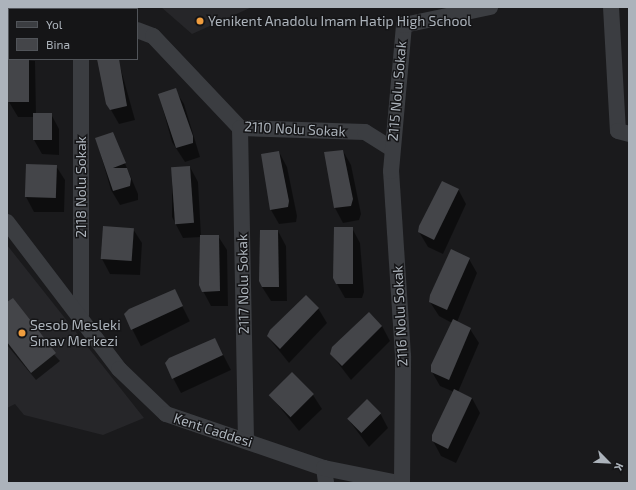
<!DOCTYPE html>
<meta charset="utf-8">
<style>
body{margin:0}
#map{position:relative;width:636px;height:490px;overflow:hidden;background:#1a1a1c;font-family:"Exo 2",sans-serif}
div>[style]{position:absolute}
[style*='--x']{left:calc(var(--x)*1px);top:calc(var(--y)*1px);width:calc(var(--w)*1px);rotate:calc(var(--a)*1deg)}
.built>*{inset:0;background:#262629}
.shadow>*{inset:0;background:#0007;transform-origin:0 0}
.building>*{inset:0;background:#444549;transform-origin:0 0}
.minor>*{height:16px;margin:-8px;padding:0 8px;transform-origin:8px;border-radius:8px;background:#3b3d41}
.dots>*{width:11px;height:11px;translate:-50% -50%;box-sizing:border-box;border:2px solid #151517;border-radius:50%}
span{translate:-50% -50%;white-space:nowrap;text-align:center;line-height:1.15;-webkit-text-stroke:3px #151517;paint-order:stroke}
.poi-label{font-size:14px;color:#acb3bb}
.left{translate:0 -50%;text-align:left}
.street-label{font-size:14px;color:#acb3bb}
.frame{position:absolute;inset:0;border:8px solid #acb3bb;pointer-events:none}
.legend{position:absolute;left:8px;top:8px;width:130px;height:52px;box-sizing:border-box;background:#151517;border:1px solid #515459;margin:0;padding:5px 7px;list-style:none;font-size:12px;color:#acb3bb}
.legend li{display:flex;align-items:center;gap:8px;height:20px}
.legend b{width:20px;border:1px solid #515459}
.north{position:absolute;left:588px;top:442px;width:40px;height:40px;-webkit-text-stroke:3px #151517;paint-order:stroke;rotate:114deg;font-size:11px;font-weight:700;line-height:16px;text-align:center;color:#acb3bb}
.north::after{content:'';display:block;margin:auto;width:14px;height:18px;background:#acb3bb;clip-path:polygon(50% 0,100% 100%,50% 72%,0 100%)}
</style>
<div id="map">
<div class="built">
<div style="clip-path:polygon(161px 7px,252px 7px,192px 34px)"></div>
<div style="clip-path:polygon(7px 245px,144px 418px,103px 435px,24px 415px,15px 404px,7px 408px)"></div>
</div>
<div class="shadow">
<div style="clip-path:polygon(9px 59px,35px 61px,36px 114px,51px 114px,59px 129px,59px 155px,42px 154px,34px 140px,34px 117px,18px 117px,9px 102px)"></div>
<div style="clip-path:polygon(98px 59px,118px 59px,135px 120px,119px 124px,111px 110px)"></div>
<div style="clip-path:polygon(175px 90px,184px 104px,200px 157px,185px 162px,172px 142px,159px 95px)"></div>
<div style="clip-path:polygon(112px 133px,138px 194px,138px 200px,120px 205px,111px 190px,96px 138px)"></div>
<div style="clip-path:polygon(343px 151px,351px 165px,361px 214px,359px 220px,343px 223px,335px 208px,326px 153px)"></div>
<div style="clip-path:polygon(279px 152px,287px 167px,297px 216px,296px 222px,279px 224px,271px 210px)"></div>
<div style="clip-path:polygon(27px 165px,56px 166px,65px 180px,64px 212px,34px 212px,26px 197px)"></div>
<div style="clip-path:polygon(190px 167px,198px 182px,201px 236px,218px 236px,227px 250px,228px 306px,211px 306px,203px 291px,201px 237px,183px 238px,172px 217px,172px 168px)"></div>
<div style="clip-path:polygon(458px 189px,466px 204px,443px 254px,428px 247px,419px 232px)"></div>
<div style="clip-path:polygon(104px 227px,133px 229px,142px 243px,140px 275px,110px 274px,102px 259px)"></div>
<div style="clip-path:polygon(352px 228px,360px 243px,364px 292px,362px 298px,345px 298px,337px 284px)"></div>
<div style="clip-path:polygon(278px 231px,286px 246px,287px 301px,271px 301px,262px 287px)"></div>
<div style="clip-path:polygon(469px 259px,477px 273px,457px 322px,470px 329px,479px 343px,458px 392px,472px 398px,480px 413px,456px 463px,441px 456px,433px 441px,454px 392px,440px 386px,432px 372px,452px 323px,439px 316px,430px 302px)"></div>
<div style="left:174px;top:290px;width:35px;height:55px;rotate:63deg"></div>
<div style="clip-path:polygon(7px 304px,60px 361px,36px 380px,7px 345px)"></div>
<div style="clip-path:polygon(318px 308px,327px 323px,289px 363px,268px 337px)"></div>
<div style="clip-path:polygon(382px 326px,390px 341px,351px 380px,331px 354px)"></div>
<div style="clip-path:polygon(215px 339px,231px 370px,181px 393px,173px 378px)"></div>
<div style="clip-path:polygon(270px 395px,313px 395px,322px 409px,299px 431px)"></div>
<div style="clip-path:polygon(380px 413px,388px 428px,369px 447px,348px 419px)"></div>
</div>
<div class="building">
<div style="left:7px;top:59px;width:22px;height:43px"></div>
<div style="clip-path:polygon(97px 59px,119px 59px,127px 106px,110px 110px,106px 104px)"></div>
<div style="clip-path:polygon(176px 88px,193px 136px,193px 143px,176px 148px,158px 94px)"></div>
<div style="left:33px;top:113px;width:19px;height:27px"></div>
<div style="clip-path:polygon(113px 132px,126px 163px,113px 168px,127px 168px,131px 179px,130px 186px,113px 191px,95px 138px)"></div>
<div style="clip-path:polygon(343px 150px,353px 199px,351px 206px,334px 208px,324px 152px)"></div>
<div style="clip-path:polygon(279px 151px,289px 201px,288px 207px,270px 210px,261px 154px)"></div>
<div style="left:26px;top:164px;width:31px;height:33px;rotate:2deg"></div>
<div style="left:190px;top:166px;width:57px;height:19px;rotate:86deg"></div>
<div style="clip-path:polygon(442px 181px,459px 189px,434px 240px,418px 232px,419px 226px)"></div>
<div style="left:103px;top:226px;width:31px;height:33px;rotate:4deg"></div>
<div style="clip-path:polygon(334px 227px,353px 227px,353px 284px,336px 284px,333px 278px)"></div>
<div style="clip-path:polygon(260px 230px,278px 230px,279px 287px,262px 287px,259px 281px)"></div>
<div style="clip-path:polygon(200px 235px,219px 235px,220px 291px,202px 292px,199px 285px)"></div>
<div style="clip-path:polygon(451px 249px,470px 258px,447px 310px,429px 302px,430px 295px)"></div>
<div style="clip-path:polygon(175px 289px,183px 306px,131px 330px,124px 314px,129px 309px)"></div>
<div style="clip-path:polygon(306px 295px,319px 308px,280px 349px,267px 336px,270px 330px)"></div>
<div style="clip-path:polygon(13px 298px,56px 353px,31px 373px,7px 342px,7px 302px)"></div>
<div style="clip-path:polygon(369px 312px,382px 326px,342px 366px,330px 354px,332px 347px)"></div>
<div style="clip-path:polygon(453px 319px,471px 328px,449px 380px,431px 372px,431px 365px)"></div>
<div style="clip-path:polygon(215px 338px,223px 355px,172px 379px,165px 363px,169px 358px)"></div>
<div style="left:292px;top:372px;width:31px;height:33px;rotate:45deg"></div>
<div style="clip-path:polygon(454px 389px,472px 398px,448px 449px,432px 441px,432px 435px)"></div>
<div style="left:367px;top:399px;width:20px;height:28px;rotate:45deg"></div>
</div>
<div class="minor">
<div style="--x:611;--y:7;--w:124;--a:86.8"></div>
<div style="--x:618;--y:131;--w:11;--a:15"></div>
<div style="--x:7;--y:22;--w:2;--a:0"></div>
<div style="--x:137;--y:30;--w:17;--a:21"></div>
<div style="--x:153;--y:36;--w:127;--a:46.6"></div>
<div style="--x:240;--y:128;--w:125;--a:1.8"></div>
<div style="--x:365;--y:132;--w:32;--a:32"></div>
<div style="--x:81;--y:59;--w:256;--a:90"></div>
<div style="--x:240;--y:128;--w:312;--a:88.9"></div>
<div style="--x:7;--y:222;--w:185;--a:52.7"></div>
<div style="--x:119;--y:369;--w:65;--a:43.8"></div>
<div style="--x:166;--y:414;--w:167;--a:18.9"></div>
<div style="--x:324;--y:468;--w:15;--a:82"></div>
<div style="--x:324;--y:468;--w:76;--a:11.5"></div>
<div style="--x:402;--y:483;--w:127;--a:-89.5"></div>
<div style="--x:403;--y:356;--w:185;--a:-93.7"></div>
<div style="--x:391;--y:171;--w:147;--a:-84.9"></div>
<div style="--x:404;--y:25;--w:88;--a:-11.8"></div>
</div>
<div class="dots">
<div style="left:200px;top:21px;background:#f09d3e"></div>
<div style="left:22px;top:333px;background:#f09d3e"></div>
</div>
<div class="poi-label">
<span class="left" style="left:208px;top:21px">Yenikent Anadolu Imam Hatip High School</span>
<span class="left" style="left:30px;top:333px">Sesob Mesleki<br>Sınav Merkezi</span>
</div>
<div class="street-label">
<span style="left:397px;top:91px;rotate:-85deg">2115 Nolu Sokak</span>
<span style="left:295px;top:129px;rotate:3deg">2110 Nolu Sokak</span>
<span style="left:81px;top:187px;rotate:-90deg">2118 Nolu Sokak</span>
<span style="left:243px;top:284px;rotate:-91deg">2117 Nolu Sokak</span>
<span style="left:400px;top:316px;rotate:-93deg">2116 Nolu Sokak</span>
<span style="left:213px;top:430px;rotate:18deg">Kent Caddesi</span>
</div>
<div class="frame"></div>
<ul class="legend">
<li><b style="height:5px;background:#3b3d41"></b>Yol</li>
<li><b style="height:11px;background:#444549"></b>Bina</li>
</ul>
<div class="north">K</div>
</div>
